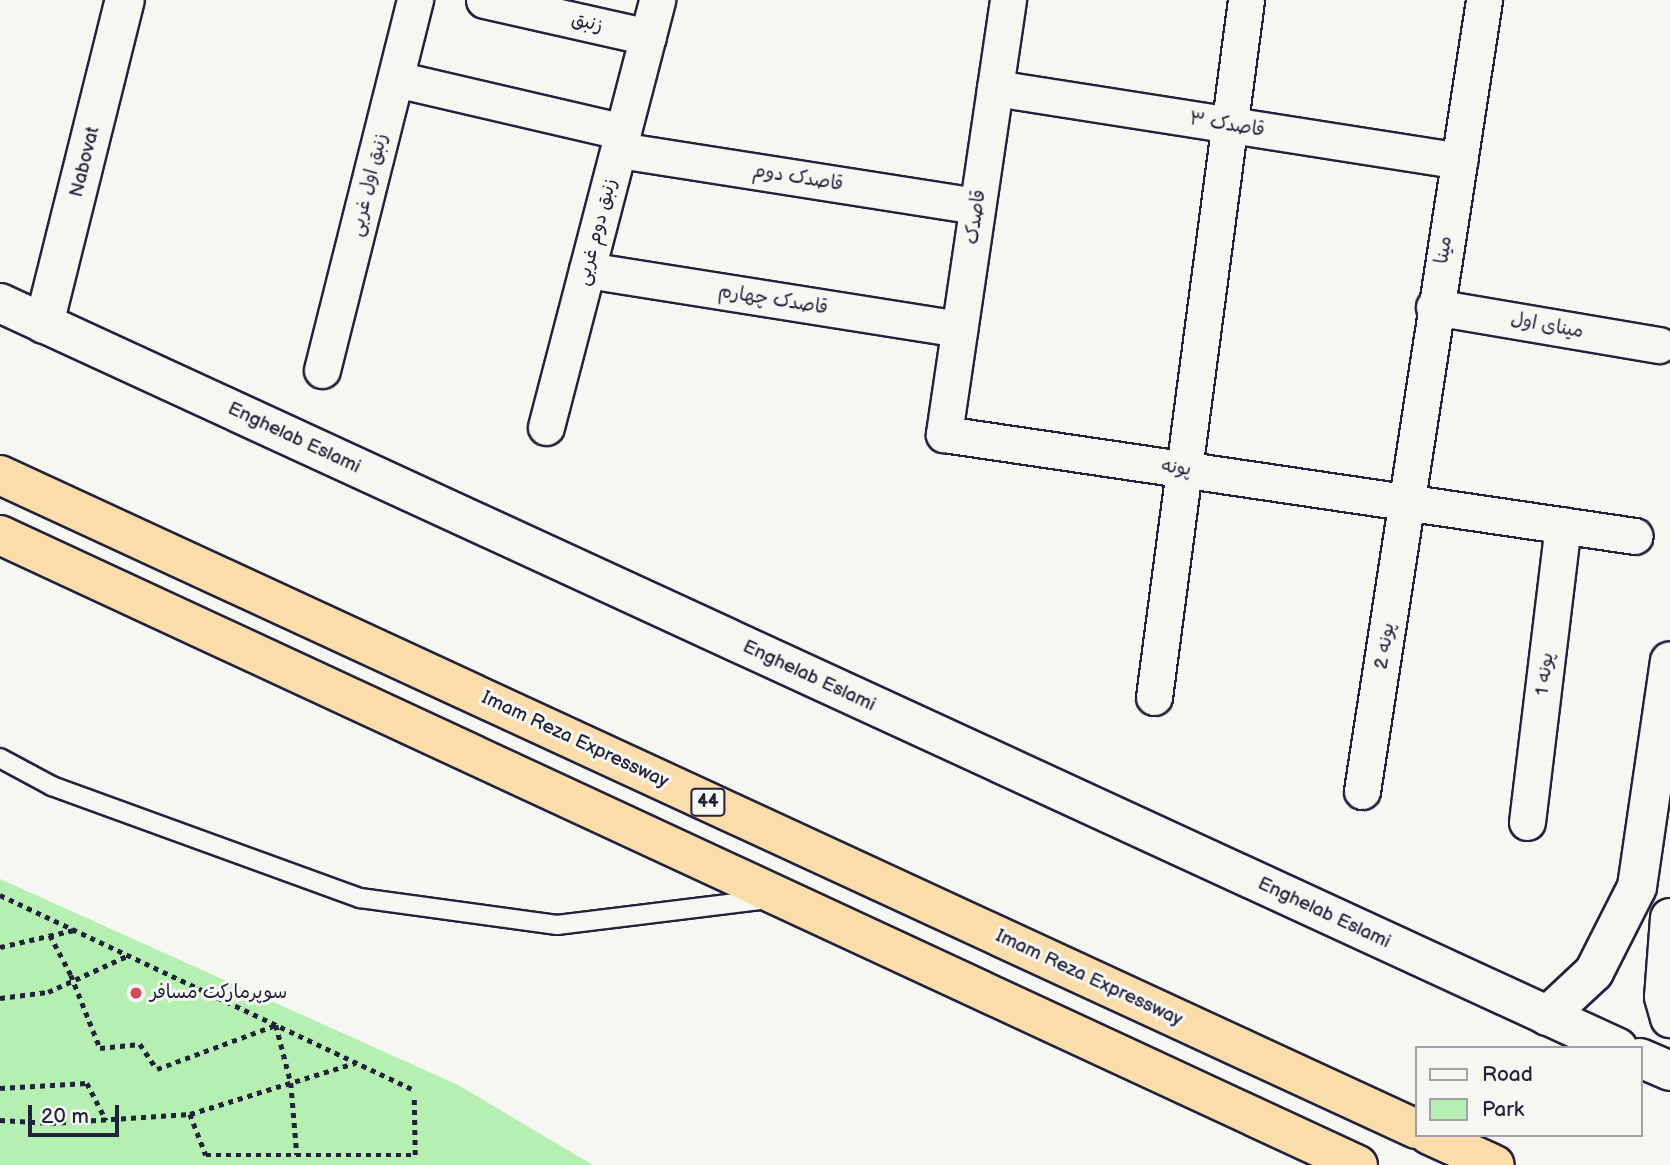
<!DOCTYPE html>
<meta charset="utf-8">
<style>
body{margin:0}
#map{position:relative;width:1670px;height:1165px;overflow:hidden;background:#f6f6f2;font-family:"Balsamiq Sans","Playpen Sans Arabic",sans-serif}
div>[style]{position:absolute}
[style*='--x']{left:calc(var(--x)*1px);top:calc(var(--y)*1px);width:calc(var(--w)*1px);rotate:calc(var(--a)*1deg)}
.green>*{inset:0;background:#b5efb2}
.path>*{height:4.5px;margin-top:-2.25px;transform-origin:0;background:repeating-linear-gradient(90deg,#22223b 0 5px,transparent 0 10px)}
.roads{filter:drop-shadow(2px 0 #22223b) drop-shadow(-2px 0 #22223b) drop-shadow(0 2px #22223b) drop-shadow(0 -2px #22223b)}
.lane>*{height:18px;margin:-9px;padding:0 9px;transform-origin:9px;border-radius:9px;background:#f6f6f2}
.street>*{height:35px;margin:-17.5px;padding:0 17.5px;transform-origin:17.5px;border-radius:17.5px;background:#f6f6f2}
.secondary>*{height:38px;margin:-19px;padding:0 19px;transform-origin:19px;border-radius:19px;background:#f6f6f2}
.highway>*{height:38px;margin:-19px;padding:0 19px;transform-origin:19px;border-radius:19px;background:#fbddab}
.dots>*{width:19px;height:19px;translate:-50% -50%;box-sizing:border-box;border:4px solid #f6f6f2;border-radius:50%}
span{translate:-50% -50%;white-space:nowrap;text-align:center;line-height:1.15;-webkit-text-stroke:6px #f6f6f2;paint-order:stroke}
.shield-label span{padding:2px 5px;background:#f6f6f2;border:2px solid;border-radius:5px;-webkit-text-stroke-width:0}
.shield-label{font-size:18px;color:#22223b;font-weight:700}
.street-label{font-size:19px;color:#22223b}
.poi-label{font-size:19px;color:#22223b}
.left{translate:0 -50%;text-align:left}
.legend{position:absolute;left:1415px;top:1046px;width:228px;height:91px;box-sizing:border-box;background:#f6f6f2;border:2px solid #a1a1a9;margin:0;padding:9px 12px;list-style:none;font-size:21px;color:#22223b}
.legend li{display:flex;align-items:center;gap:14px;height:35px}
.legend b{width:35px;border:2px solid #a1a1a9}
.scale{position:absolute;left:28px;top:1105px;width:91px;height:32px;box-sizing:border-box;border:4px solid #22223b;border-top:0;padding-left:9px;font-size:21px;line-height:24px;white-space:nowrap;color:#22223b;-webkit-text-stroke:5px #f6f6f2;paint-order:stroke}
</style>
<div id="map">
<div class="green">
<div style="clip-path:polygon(0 879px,458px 1085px,593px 1165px,0 1165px)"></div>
</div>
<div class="path">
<div style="--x:0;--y:895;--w:455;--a:25.2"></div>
<div style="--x:50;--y:935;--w:45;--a:62.3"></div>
<div style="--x:71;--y:975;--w:79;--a:68.3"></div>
<div style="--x:100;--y:1048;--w:40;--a:-5.7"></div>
<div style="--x:140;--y:1044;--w:30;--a:56"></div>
<div style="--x:157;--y:1069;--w:127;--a:-20.3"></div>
<div style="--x:276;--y:1025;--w:60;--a:75.5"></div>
<div style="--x:291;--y:1083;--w:72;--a:85.2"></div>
<div style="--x:0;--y:947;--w:76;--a:-12.9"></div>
<div style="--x:0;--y:998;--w:48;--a:-7.1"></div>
<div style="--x:48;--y:992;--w:87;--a:-24.5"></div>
<div style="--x:0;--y:1088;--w:87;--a:-3.3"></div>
<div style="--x:87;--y:1083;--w:42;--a:62.8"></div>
<div style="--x:190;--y:1114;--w:44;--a:68.7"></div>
<div style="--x:206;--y:1155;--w:209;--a:0"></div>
<div style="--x:415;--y:1155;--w:58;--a:-91"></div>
<div style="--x:0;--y:1120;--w:51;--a:3.4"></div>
<div style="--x:51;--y:1123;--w:139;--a:-3.7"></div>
<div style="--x:190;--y:1114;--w:173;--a:-17.2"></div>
</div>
<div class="roads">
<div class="lane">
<div style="--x:0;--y:758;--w:59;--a:28.3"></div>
<div style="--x:52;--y:786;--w:328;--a:20"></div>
<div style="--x:360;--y:898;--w:199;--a:7.8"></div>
<div style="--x:557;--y:925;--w:213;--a:-7"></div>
</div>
<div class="street">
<div style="--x:484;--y:0;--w:168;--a:12.7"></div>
<div style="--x:1008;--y:0;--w:439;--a:98.4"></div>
<div style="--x:944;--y:434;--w:698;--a:8.4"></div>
<div style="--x:396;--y:79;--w:233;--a:13.1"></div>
<div style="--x:995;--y:88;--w:470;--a:8.9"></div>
<div style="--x:619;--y:150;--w:362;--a:8.9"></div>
<div style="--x:587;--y:270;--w:377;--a:9"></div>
<div style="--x:1434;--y:307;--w:228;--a:9.6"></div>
<div style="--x:322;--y:370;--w:382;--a:-75.9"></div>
<div style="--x:546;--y:427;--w:441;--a:-75.4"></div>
<div style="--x:1154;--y:697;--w:703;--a:-82.48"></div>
<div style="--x:1362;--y:791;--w:800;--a:-81.23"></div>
<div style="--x:1527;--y:822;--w:299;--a:-83.1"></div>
</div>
<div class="secondary">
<div style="--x:0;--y:303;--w:1781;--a:24.72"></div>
<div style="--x:44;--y:324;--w:334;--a:-76"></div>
<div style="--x:1670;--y:918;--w:79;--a:94.3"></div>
<div style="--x:1664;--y:997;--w:22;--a:74"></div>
<div style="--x:1547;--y:1016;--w:64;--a:-43.1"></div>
<div style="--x:1594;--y:972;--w:95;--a:-63.2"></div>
<div style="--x:1637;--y:887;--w:228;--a:-81.7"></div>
<div style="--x:1640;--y:1058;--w:33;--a:23"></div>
</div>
<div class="highway">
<div style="--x:0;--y:475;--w:1560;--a:24.79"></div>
<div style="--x:0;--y:535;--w:1497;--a:24.89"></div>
<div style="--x:1429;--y:1135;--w:72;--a:24.4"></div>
</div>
</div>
<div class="dots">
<div style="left:136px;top:993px;background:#d1495b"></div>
</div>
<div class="shield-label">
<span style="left:708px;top:802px">44</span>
</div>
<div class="street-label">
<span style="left:587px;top:23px;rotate:13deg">زنبق</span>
<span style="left:1227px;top:125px;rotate:9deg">قاصدک ۳</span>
<span style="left:85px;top:162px;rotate:-76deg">Nabovat</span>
<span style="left:798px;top:178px;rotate:9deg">قاصدک دوم</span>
<span style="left:369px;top:185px;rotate:-76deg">زنبق اول غربی</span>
<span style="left:976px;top:217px;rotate:-82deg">قاصدک</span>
<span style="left:597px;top:232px;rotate:-75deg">زنبق دوم غربی</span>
<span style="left:1444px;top:250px;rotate:-81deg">مینا</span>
<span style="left:773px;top:300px;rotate:9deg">قاصدک چهارم</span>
<span style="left:1547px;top:326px;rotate:10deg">مینای اول</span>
<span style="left:294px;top:438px;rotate:25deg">Enghelab Eslami</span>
<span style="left:1176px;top:468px;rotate:8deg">پونه</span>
<span style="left:1385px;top:646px;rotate:-81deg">پونه 2</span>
<span style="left:1545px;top:674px;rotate:-83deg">پونه 1</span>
<span style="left:809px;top:676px;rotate:25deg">Enghelab Eslami</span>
<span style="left:575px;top:740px;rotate:25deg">Imam Reza Expressway</span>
<span style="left:1324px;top:913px;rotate:25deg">Enghelab Eslami</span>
<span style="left:1089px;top:978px;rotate:25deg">Imam Reza Expressway</span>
</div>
<div class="poi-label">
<span class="left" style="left:150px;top:993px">سوپرمارکت مسافر</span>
</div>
<ul class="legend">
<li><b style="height:9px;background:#f6f6f2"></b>Road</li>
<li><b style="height:19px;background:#b5efb2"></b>Park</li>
</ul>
<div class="scale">20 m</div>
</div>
